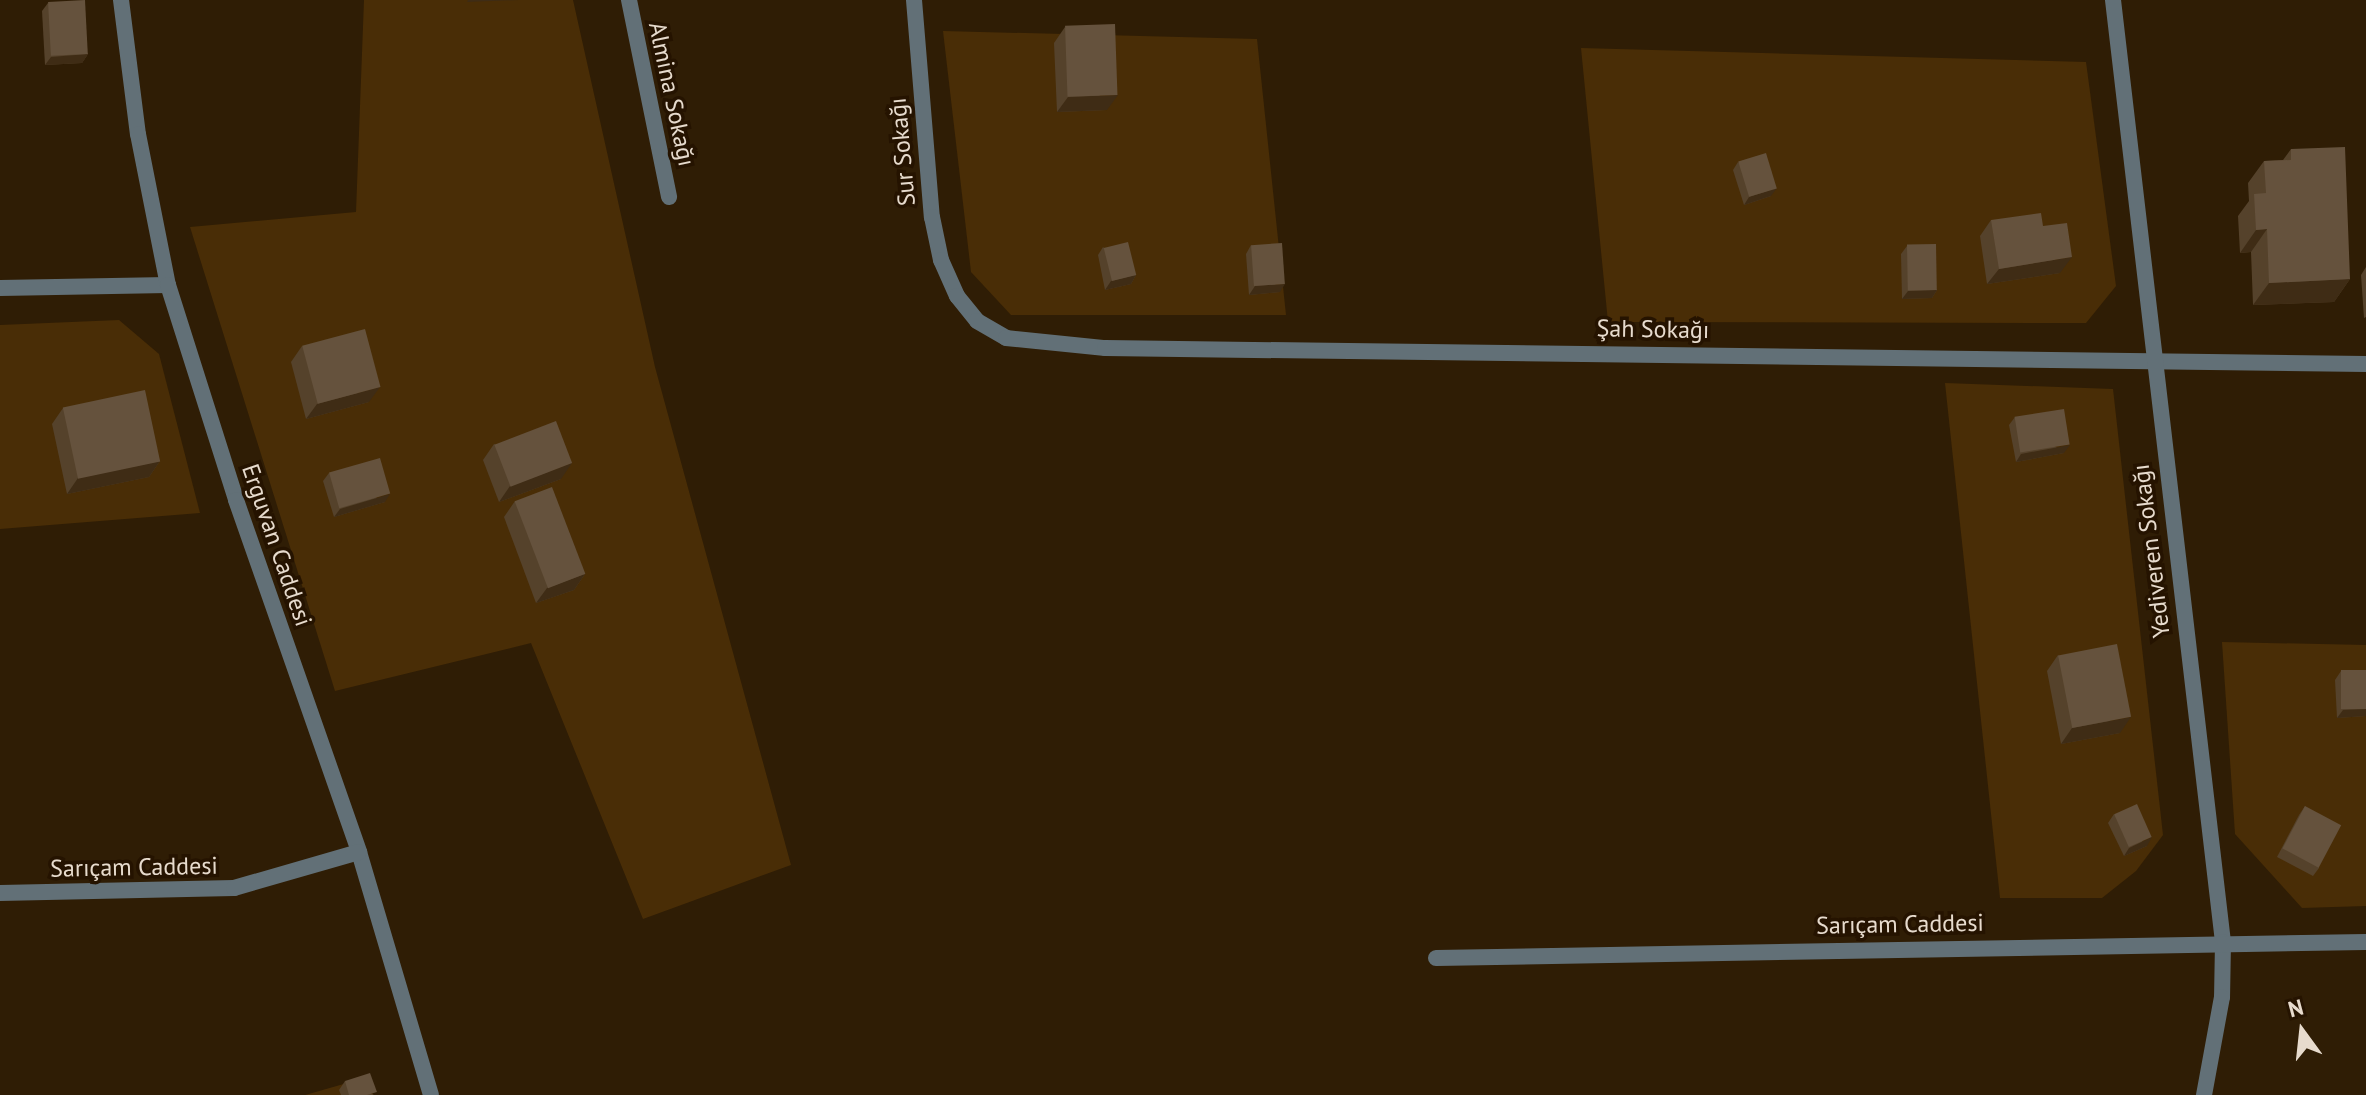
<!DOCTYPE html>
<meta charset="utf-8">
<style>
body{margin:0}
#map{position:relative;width:2366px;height:1095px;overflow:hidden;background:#2f1d05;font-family:"PT Sans",sans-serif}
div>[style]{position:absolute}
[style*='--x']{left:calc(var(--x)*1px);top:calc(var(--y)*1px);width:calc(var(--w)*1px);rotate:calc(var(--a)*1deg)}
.green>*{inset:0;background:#492d06;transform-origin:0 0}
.minor>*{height:16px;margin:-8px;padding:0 8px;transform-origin:8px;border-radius:8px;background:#627077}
.tertiary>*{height:16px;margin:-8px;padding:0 8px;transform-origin:8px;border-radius:8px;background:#627077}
.wall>*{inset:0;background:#55422b}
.shaded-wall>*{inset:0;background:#3f2c15}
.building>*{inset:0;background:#65523d;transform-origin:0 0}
span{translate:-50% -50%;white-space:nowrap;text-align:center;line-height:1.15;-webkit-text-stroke:7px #251300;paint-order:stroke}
.street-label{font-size:24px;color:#e7dbcd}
.north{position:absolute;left:2262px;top:991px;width:80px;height:80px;-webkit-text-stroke:6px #251300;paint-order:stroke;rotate:345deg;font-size:22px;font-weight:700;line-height:32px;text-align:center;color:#e7dbcd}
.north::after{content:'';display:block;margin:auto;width:28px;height:36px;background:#e7dbcd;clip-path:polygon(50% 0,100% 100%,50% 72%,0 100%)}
</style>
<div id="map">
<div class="green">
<div style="clip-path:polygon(364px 0,573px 0,655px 367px,791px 865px,643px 919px,531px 643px,335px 691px,190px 227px,356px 212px)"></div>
<div style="clip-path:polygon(943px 31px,1257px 39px,1286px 315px,1011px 315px,971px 272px)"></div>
<div style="clip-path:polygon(1581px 48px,2086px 62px,2116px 286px,2086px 323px,1608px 322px)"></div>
<div style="clip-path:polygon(119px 320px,159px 354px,200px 513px,0 529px,0 325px)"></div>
<div style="clip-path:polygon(1945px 383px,2113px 389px,2163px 835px,2136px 871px,2102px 898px,2000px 898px)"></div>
<div style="clip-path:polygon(2222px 642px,2366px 645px,2366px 906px,2302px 908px,2235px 834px)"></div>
<div style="left:368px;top:1077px;width:19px;height:368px;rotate:74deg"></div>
</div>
<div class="minor">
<div style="--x:629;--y:0;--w:201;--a:78.5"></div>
<div style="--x:914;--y:0;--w:218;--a:85.3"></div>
<div style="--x:932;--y:217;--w:44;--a:78.2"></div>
<div style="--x:941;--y:260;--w:39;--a:66"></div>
<div style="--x:957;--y:296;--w:32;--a:51"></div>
<div style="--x:977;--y:321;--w:34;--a:30"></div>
<div style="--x:1006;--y:338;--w:100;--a:5.8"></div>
<div style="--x:1105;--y:348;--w:1261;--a:0.73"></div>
<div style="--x:2113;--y:0;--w:948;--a:83.34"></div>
<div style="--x:2223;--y:942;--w:55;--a:91"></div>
<div style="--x:2222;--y:997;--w:100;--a:100.4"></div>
<div style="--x:0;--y:288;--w:168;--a:-1"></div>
</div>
<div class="tertiary">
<div style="--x:121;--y:0;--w:135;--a:82.8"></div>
<div style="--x:138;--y:134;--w:154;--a:78.8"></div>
<div style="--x:168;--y:285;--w:225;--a:72.4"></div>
<div style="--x:236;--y:500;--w:373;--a:70.7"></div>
<div style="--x:359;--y:852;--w:253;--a:73.5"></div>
<div style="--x:0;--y:893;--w:234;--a:-1.2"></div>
<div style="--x:234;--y:888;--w:130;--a:-16.1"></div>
<div style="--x:1436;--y:958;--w:930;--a:-0.99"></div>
</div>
<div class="wall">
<div style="clip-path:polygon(48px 3px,88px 54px,82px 63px,45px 65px,42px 11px)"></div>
<div style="clip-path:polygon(1065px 27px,1107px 110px,1057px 112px,1054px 43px)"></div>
<div style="clip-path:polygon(2291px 149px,2350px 279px,2334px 302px,2253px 305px,2251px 252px,2240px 253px,2238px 216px,2249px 201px,2248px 183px,2264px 161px,2283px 160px)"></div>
<div style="clip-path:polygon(1738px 162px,1771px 196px,1744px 205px,1733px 170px)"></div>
<div style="clip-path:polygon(1991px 220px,2043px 226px,2060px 273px,1987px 284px,1980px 236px)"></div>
<div style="clip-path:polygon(1251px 245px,1280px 292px,1249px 295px,1246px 254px)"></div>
<div style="clip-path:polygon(1907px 246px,1937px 290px,1932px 298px,1902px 299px,1901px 254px)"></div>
<div style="clip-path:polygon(1103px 247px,1136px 275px,1131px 284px,1105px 290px,1098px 255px)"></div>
<div style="clip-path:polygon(2366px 267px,2366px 317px,2364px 318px,2361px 275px)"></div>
<div style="clip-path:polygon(302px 346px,369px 402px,306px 419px,291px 362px)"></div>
<div style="clip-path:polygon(63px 408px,160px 461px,149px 477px,67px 494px,52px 424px)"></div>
<div style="clip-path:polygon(2015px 417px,2064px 453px,2016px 462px,2009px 425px)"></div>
<div style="clip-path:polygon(494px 444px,561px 479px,499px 502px,483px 460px)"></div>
<div style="clip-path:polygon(329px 473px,385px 502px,334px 517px,323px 481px)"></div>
<div style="clip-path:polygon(515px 501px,585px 574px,574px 590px,536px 603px,504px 517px)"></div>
<div style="clip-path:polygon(2058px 655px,2120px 733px,2061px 744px,2047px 671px)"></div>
<div style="clip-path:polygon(2366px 670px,2366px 716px,2337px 718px,2335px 680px,2341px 671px)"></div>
<div style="clip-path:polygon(2305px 806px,2319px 868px,2313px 876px,2277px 857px,2299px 815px)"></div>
<div style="clip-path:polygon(2114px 814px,2147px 846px,2124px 856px,2108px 823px)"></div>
<div style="clip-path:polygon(345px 1081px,374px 1095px,341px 1095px,339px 1090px)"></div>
</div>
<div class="shaded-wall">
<div style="clip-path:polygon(468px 0,519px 0,467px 2px)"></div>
<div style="clip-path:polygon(88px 54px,82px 63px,45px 65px,51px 57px)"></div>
<div style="clip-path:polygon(1118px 95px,1107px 110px,1057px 112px,1068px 97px)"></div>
<div style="clip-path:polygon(1777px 188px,1771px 196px,1744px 205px,1749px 197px)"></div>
<div style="clip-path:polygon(2267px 229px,2251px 252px,2240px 253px,2256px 230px)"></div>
<div style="clip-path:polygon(2072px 257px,2060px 273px,1987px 284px,1999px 269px)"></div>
<div style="clip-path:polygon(1136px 275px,1131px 284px,1105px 290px,1111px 281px)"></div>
<div style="clip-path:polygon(2350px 279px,2334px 302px,2253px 305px,2269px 283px)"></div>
<div style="clip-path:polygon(1285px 284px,1280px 292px,1249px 295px,1255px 286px)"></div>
<div style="clip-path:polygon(1937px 290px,1932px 298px,1902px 299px,1908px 291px)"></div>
<div style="clip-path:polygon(380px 387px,369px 402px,306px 419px,317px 404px)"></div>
<div style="clip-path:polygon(2070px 445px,2064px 453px,2016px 462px,2021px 454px)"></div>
<div style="clip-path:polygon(160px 461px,149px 477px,67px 494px,78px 478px)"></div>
<div style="clip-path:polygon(572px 463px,561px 479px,499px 502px,510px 486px)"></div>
<div style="clip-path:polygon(390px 494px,385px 502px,334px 517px,340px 509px)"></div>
<div style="clip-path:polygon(585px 574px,574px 590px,536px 603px,547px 588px)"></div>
<div style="clip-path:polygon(2366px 709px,2366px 716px,2337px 718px,2343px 710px)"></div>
<div style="clip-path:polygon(2131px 717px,2120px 733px,2061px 744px,2072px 728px)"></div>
<div style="clip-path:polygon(2152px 837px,2147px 846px,2124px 856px,2129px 848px)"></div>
</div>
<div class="building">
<div style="left:85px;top:0;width:54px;height:37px;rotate:87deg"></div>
<div style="left:1115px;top:24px;width:71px;height:50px;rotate:88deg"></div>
<div style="clip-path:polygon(2345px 147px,2350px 279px,2269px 283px,2267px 229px,2256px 230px,2254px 194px,2266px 193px,2264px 161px,2291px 160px,2291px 149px)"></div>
<div style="left:1766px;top:153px;width:37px;height:29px;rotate:73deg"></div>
<div style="clip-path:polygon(2041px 213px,2043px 226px,2067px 223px,2072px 257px,1999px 269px,1991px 220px)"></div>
<div style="left:1128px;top:242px;width:34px;height:25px;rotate:76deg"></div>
<div style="left:1282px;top:243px;width:41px;height:31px;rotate:86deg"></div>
<div style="left:1936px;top:244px;width:46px;height:29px;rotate:89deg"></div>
<div style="left:365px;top:329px;width:60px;height:65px;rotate:75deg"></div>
<div style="left:145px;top:390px;width:73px;height:84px;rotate:78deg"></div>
<div style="left:2064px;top:409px;width:36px;height:50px;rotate:81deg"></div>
<div style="left:556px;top:421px;width:45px;height:66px;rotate:69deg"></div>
<div style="left:380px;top:458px;width:37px;height:53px;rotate:74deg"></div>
<div style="left:552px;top:487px;width:93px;height:40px;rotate:69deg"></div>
<div style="left:2117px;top:644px;width:74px;height:60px;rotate:79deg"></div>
<div style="left:2366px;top:670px;width:39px;height:25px;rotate:90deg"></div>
<div style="left:2137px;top:804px;width:36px;height:25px;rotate:66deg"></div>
<div style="left:2305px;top:806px;width:41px;height:48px;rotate:28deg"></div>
<div style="clip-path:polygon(370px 1073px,377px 1092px,367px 1095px,349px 1095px,345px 1081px)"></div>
</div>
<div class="street-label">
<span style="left:672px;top:94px;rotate:78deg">Almina Sokağı</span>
<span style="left:902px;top:152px;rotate:-95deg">Sur Sokağı</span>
<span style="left:1653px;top:329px;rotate:1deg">Şah Sokağı</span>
<span style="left:277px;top:545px;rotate:71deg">Erguvan Caddesi</span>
<span style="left:2151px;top:551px;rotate:-97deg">Yediveren Sokağı</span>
<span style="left:134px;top:867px;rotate:-1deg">Sarıçam Caddesi</span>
<span style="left:1900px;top:924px;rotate:-1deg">Sarıçam Caddesi</span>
</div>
<div class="north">N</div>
</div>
